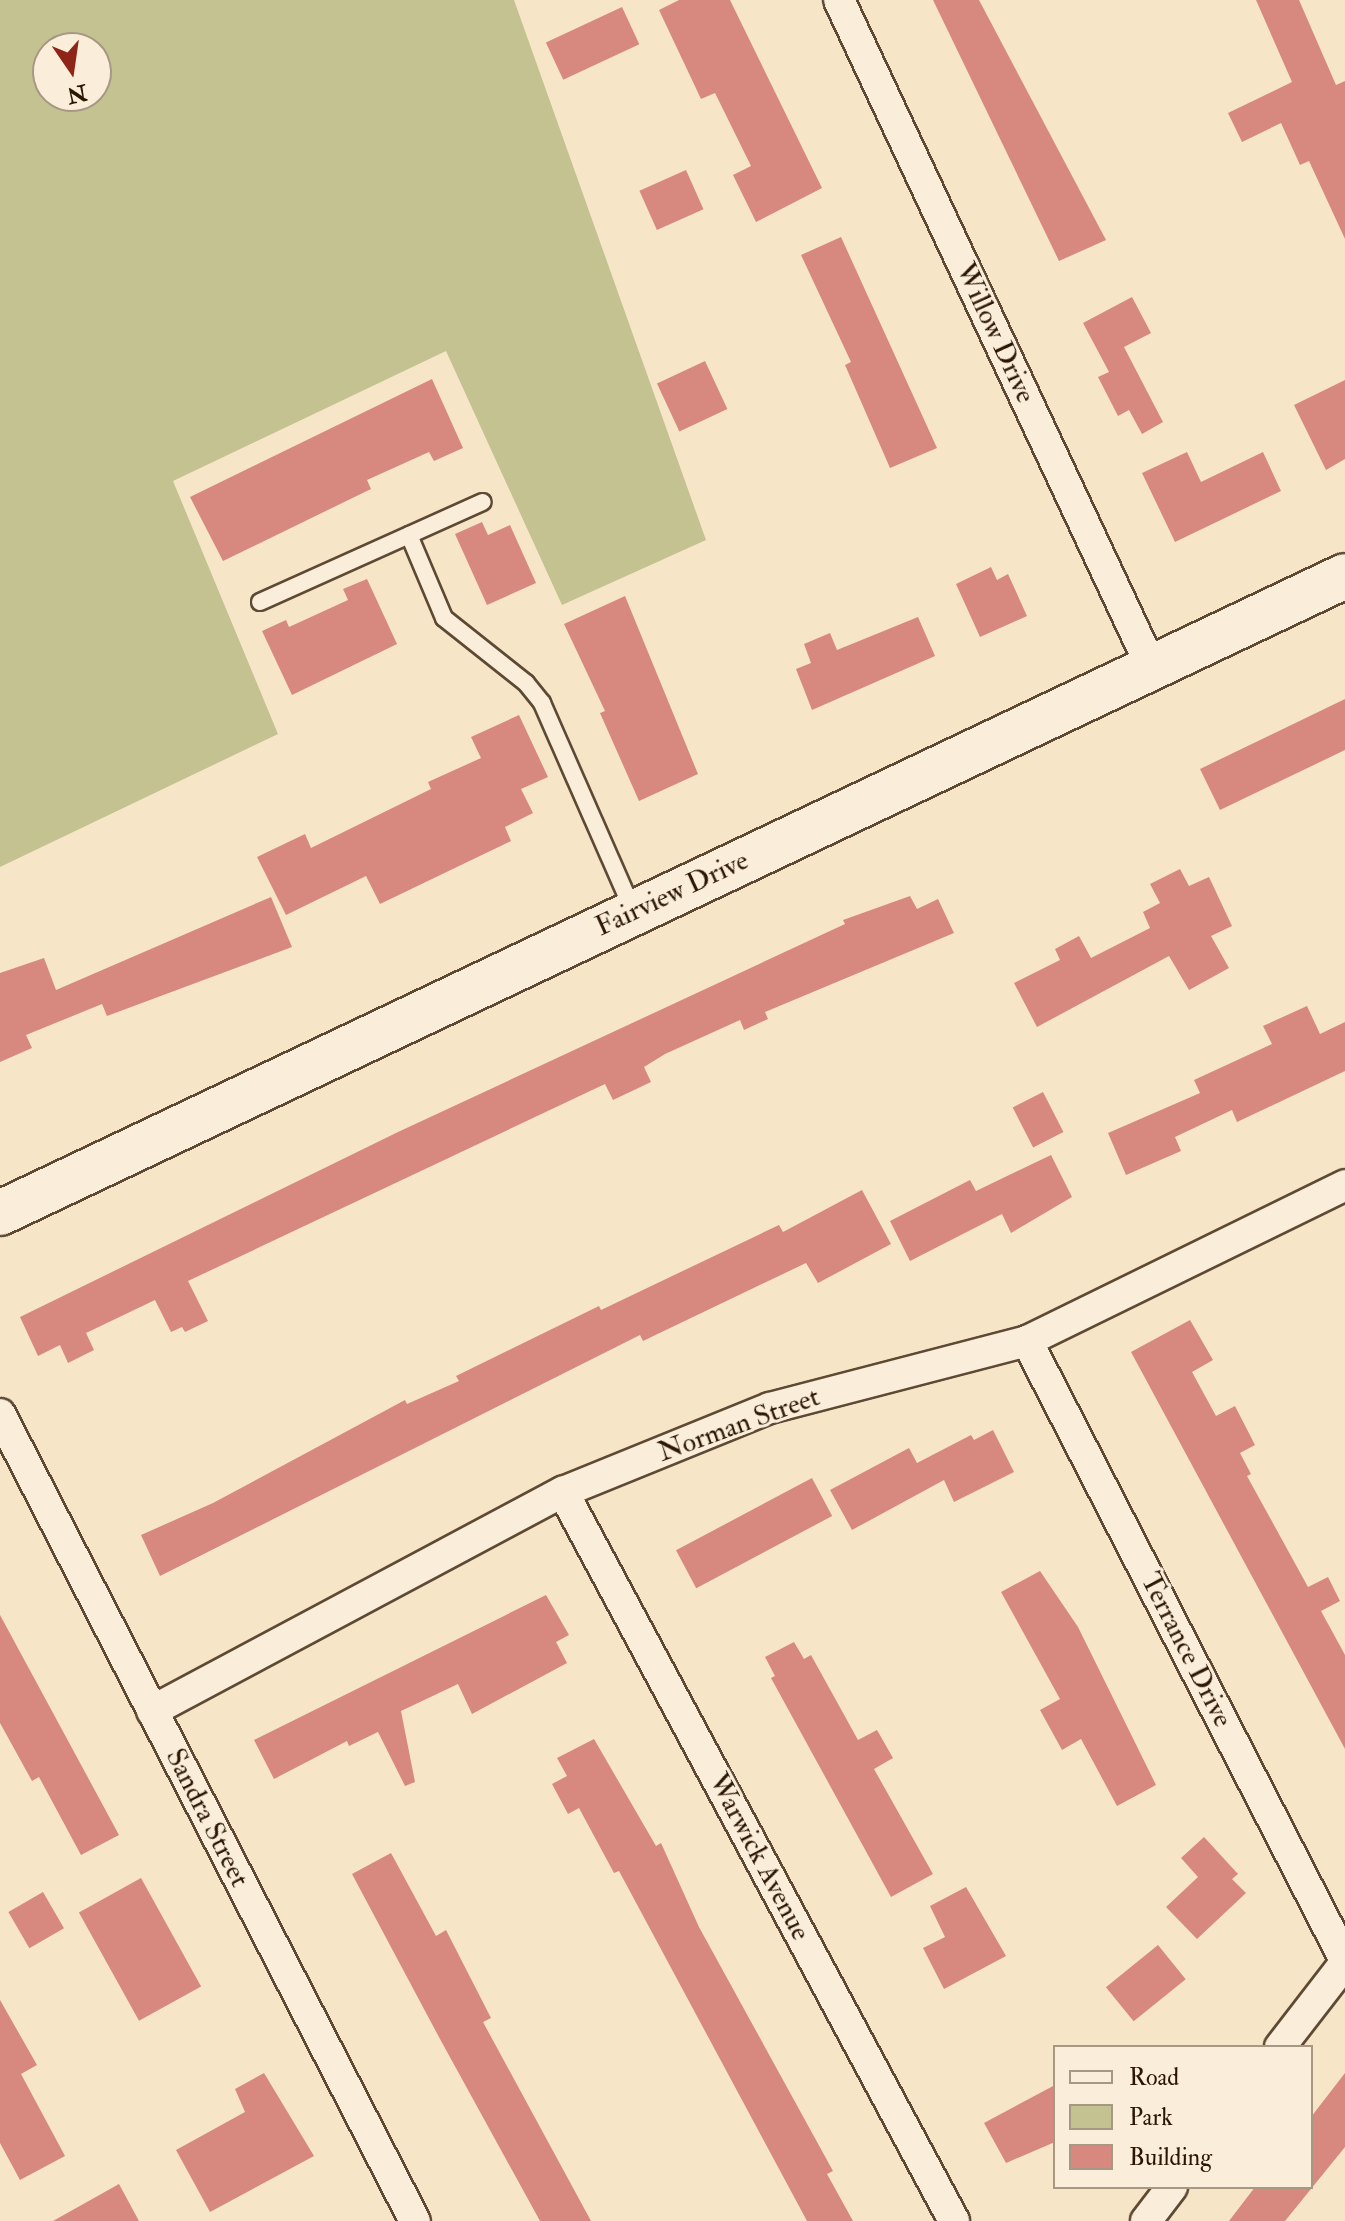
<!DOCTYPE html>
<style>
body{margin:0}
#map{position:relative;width:1345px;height:2221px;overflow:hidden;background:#f7e5c8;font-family:"IM FELL Double Pica",serif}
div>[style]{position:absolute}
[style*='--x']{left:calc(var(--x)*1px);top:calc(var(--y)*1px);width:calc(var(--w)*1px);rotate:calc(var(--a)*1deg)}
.green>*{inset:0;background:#c4c291}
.building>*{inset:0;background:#d78980;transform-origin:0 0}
.roads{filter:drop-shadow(2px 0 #5e4a34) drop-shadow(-2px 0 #5e4a34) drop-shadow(0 2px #5e4a34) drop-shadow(0 -2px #5e4a34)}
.lane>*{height:16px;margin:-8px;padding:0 8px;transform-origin:8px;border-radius:8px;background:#faeedb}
.street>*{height:30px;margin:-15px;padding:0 15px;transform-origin:15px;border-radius:15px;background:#faeedb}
.secondary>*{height:44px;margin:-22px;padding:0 22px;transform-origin:22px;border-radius:22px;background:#faeedb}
span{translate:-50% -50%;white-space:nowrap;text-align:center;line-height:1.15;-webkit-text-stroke:6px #faeedb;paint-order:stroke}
.street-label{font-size:28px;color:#2b1602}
.legend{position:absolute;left:1053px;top:2045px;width:260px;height:144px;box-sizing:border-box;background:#faeedb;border:2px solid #a79884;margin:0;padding:10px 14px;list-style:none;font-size:24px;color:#2b1602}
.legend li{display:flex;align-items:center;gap:16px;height:40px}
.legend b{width:40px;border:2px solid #a79884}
.north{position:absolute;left:32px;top:32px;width:80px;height:80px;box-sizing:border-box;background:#faeedb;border:2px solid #a79884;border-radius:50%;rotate:167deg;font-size:22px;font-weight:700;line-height:32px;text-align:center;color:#2b1602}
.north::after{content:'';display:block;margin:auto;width:28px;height:36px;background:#8f2418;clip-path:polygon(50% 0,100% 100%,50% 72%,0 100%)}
</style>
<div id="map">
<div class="green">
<div style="clip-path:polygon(evenodd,0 0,514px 0,706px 540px,562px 605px,446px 351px,173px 481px,278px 734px,0 867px,0 0,48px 48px,96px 48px,96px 96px,48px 96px,48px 48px)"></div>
</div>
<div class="building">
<div style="clip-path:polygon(679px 0,730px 0,822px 188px,756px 222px,733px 175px,751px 166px,715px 93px,701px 99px,659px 10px)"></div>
<div style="clip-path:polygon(933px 0,979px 0,1106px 240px,1059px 261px)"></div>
<div style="clip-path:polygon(1256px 0,1299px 0,1336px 85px,1345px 81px,1345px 239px,1309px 161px,1300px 165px,1281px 123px,1242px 142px,1228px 113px,1292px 82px)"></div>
<div style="left:622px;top:7px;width:41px;height:84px;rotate:65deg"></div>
<div style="left:686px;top:170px;width:43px;height:51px;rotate:66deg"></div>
<div style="clip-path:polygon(841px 237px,937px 448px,890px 468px,845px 365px,851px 362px,801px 255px)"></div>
<div style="clip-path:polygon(1132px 297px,1151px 333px,1124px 347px,1163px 422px,1142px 434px,1129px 410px,1118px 416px,1098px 377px,1109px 372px,1083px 323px)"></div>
<div style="left:705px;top:361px;width:53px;height:53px;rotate:65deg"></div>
<div style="clip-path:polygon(432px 379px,463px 448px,434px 461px,429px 452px,367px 480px,371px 489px,223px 561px,190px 497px)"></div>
<div style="clip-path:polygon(1345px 380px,1345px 459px,1326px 470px,1294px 405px)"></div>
<div style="clip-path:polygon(1187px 452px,1201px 482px,1263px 452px,1281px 491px,1175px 542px,1142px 473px)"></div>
<div style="clip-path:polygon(482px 522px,488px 535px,510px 525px,536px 583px,487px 605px,455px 534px)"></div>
<div style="clip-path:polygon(991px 567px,997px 580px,1008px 574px,1027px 616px,980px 637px,956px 584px)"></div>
<div style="clip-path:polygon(367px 579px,397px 644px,292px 695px,262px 631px,286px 620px,289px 627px,348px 600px,343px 589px)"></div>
<div style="clip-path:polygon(625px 596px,698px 774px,639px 801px,600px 713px,605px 711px,564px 624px)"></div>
<div style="clip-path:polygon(918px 617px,935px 656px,812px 710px,796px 669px,811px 663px,804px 644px,830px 633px,837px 650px)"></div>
<div style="clip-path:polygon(1345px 699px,1345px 750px,1220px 810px,1200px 769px)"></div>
<div style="clip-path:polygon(519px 715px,548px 777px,521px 789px,533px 813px,505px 827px,511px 841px,380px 904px,366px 876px,286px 915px,257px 857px,305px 834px,311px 848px,431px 789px,428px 782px,481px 758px,471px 737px)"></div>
<div style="clip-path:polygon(1180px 869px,1189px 886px,1209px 877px,1232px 926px,1211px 936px,1229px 968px,1189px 990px,1169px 956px,1037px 1027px,1014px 983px,1060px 960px,1055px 949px,1079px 936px,1091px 958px,1150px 928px,1143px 912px,1160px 903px,1150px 884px)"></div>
<div style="clip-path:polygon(910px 896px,917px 909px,938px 899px,954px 933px,765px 1012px,768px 1019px,744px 1030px,740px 1020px,665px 1054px,644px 1067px,651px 1082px,613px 1100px,605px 1084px,188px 1281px,208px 1321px,185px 1332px,182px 1327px,171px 1332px,155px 1300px,86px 1333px,94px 1350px,68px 1363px,60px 1345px,38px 1356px,20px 1317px,398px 1132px,845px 924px,843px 920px)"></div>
<div style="clip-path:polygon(271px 897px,292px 947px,107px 1016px,102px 1004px,26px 1035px,32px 1048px,0 1062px,0 973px,44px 958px,56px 990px)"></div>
<div style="clip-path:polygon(1307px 1006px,1320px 1034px,1345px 1022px,1345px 1071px,1237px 1122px,1232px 1110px,1175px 1137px,1181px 1151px,1126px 1175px,1108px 1133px,1200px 1093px,1194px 1080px,1272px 1044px,1263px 1026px)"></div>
<div style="left:1043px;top:1092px;width:45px;height:34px;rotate:63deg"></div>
<div style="clip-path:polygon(1051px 1155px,1072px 1197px,1011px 1233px,1002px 1214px,910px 1261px,890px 1221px,970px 1180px,976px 1191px)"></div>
<div style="clip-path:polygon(862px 1190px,891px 1244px,818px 1283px,806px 1263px,643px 1341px,640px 1335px,160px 1576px,141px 1535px,213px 1503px,405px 1400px,407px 1404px,459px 1381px,456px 1376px,599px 1306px,601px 1310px,779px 1225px,783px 1232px)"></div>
<div style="clip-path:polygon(1190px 1320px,1213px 1360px,1192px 1372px,1216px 1416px,1235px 1406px,1255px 1445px,1240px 1453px,1251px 1474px,1247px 1476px,1308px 1587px,1328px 1577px,1340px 1601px,1321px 1611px,1345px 1655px,1345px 1749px,1131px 1352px)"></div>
<div style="clip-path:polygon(993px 1430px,1014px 1472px,954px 1502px,944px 1480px,852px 1530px,830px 1490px,909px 1448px,917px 1463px,971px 1435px,974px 1440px)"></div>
<div style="left:812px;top:1478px;width:43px;height:154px;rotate:62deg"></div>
<div style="clip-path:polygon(1040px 1571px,1078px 1627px,1156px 1785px,1117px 1806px,1081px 1739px,1062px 1750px,1040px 1710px,1060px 1699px,1001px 1592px)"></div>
<div style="clip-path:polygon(546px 1595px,569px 1635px,556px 1642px,567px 1663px,472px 1714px,458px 1684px,401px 1711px,415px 1782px,405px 1786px,378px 1732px,349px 1746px,347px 1741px,274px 1779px,254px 1740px)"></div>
<div style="clip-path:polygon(0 1615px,119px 1835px,81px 1855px,39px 1777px,32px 1781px,0 1723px)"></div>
<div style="clip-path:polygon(794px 1642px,804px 1659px,811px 1655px,858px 1740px,877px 1730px,893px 1758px,874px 1769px,933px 1874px,891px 1897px,771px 1678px,775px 1676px,765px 1657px)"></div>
<div style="clip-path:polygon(594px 1739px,656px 1846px,661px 1843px,699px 1927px,833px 2171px,827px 2174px,853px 2221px,807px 2221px,619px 1871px,614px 1873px,579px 1808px,568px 1814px,552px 1784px,567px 1776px,557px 1758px)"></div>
<div style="clip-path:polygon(1204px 1837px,1238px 1874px,1232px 1879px,1246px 1893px,1197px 1939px,1166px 1907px,1198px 1877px,1181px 1858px)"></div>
<div style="clip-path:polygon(391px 1853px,436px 1936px,446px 1930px,491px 2018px,483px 2022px,591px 2221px,540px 2221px,440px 2039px,352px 1874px)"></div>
<div style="left:141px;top:1878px;width:124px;height:71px;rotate:61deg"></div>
<div style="clip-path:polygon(966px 1887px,1006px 1956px,944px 1989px,923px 1948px,945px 1937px,930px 1906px)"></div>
<div style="left:43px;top:1892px;width:42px;height:40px;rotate:60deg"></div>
<div style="left:1158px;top:1945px;width:44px;height:67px;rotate:51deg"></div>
<div style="clip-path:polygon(0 2000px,37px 2065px,21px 2074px,65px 2156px,20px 2180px,0 2143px)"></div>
<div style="clip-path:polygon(264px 2073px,314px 2156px,210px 2212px,176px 2150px,245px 2112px,235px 2089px)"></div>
<div style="clip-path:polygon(1345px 2073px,1345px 2147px,1285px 2221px,1229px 2221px,1255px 2187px,1311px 2187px,1311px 2117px)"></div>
<div style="clip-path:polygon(1055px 2085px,1055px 2142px,1006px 2163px,984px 2123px)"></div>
<div style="clip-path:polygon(119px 2184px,139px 2221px,53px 2221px)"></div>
</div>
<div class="roads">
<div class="lane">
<div style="--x:409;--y:535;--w:90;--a:67.1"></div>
<div style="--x:444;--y:618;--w:105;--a:38.4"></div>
<div style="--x:526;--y:683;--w:26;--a:51"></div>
<div style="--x:542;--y:703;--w:226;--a:66.3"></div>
<div style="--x:260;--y:602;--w:244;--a:-24.2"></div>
</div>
<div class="street">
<div style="--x:839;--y:0;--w:735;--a:64.9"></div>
<div style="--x:1027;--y:1341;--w:696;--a:62.81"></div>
<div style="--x:0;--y:1414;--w:907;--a:62.79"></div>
<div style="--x:563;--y:1492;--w:827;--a:61.79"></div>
<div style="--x:152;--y:1711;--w:466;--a:-28.1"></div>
<div style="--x:563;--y:1492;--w:223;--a:-22.1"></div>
<div style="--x:770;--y:1408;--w:266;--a:-14.6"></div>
<div style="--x:1027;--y:1341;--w:354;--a:-26.1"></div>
<div style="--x:1280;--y:2047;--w:106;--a:-52.3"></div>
<div style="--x:1146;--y:2221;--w:43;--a:-52.6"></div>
</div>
<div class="secondary">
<div style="--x:0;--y:1213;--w:1488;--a:-25.34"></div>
</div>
</div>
<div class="street-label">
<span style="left:995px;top:333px;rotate:65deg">Willow Drive</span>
<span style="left:672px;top:894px;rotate:-25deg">Fairview Drive</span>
<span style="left:739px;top:1425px;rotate:-20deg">Norman Street</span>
<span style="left:1186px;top:1650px;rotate:63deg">Terrance Drive</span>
<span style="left:207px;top:1818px;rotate:63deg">Sandra Street</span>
<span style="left:759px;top:1857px;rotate:62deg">Warwick Avenue</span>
</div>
<ul class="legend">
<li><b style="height:10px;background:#faeedb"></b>Road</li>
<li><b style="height:22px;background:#c4c291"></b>Park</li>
<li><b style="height:22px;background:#d78980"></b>Building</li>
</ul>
<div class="north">N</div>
</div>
